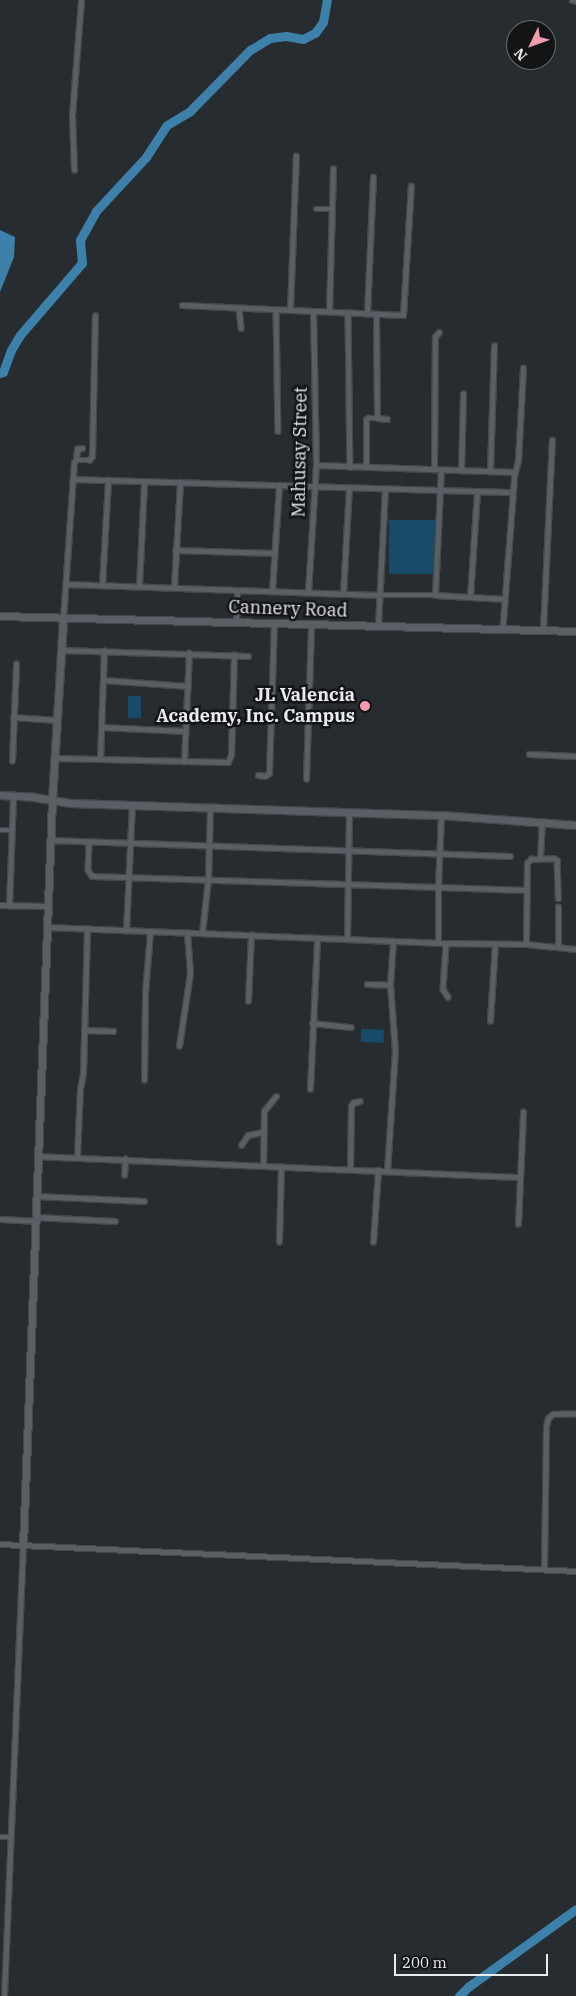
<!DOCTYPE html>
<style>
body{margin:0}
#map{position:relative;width:576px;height:1996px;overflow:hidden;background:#262c30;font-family:"IBM Plex Serif",serif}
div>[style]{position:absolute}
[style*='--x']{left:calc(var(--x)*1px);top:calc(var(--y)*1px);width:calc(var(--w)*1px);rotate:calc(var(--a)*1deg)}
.green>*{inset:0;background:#174b68;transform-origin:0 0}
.water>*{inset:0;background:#3d80a9}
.river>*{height:9px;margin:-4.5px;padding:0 4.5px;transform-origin:4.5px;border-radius:4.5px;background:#3d80a9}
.roads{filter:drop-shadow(1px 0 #43494b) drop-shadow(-1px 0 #43494b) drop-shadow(0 1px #43494b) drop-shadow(0 -1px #43494b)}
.street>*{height:4.5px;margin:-2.25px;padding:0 2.25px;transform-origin:2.25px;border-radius:2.25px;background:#595f64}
.secondary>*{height:7px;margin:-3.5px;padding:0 3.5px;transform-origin:3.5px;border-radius:3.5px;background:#595f64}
.dots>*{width:14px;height:14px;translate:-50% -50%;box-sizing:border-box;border:2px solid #121416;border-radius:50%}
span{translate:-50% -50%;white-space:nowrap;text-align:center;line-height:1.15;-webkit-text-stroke:5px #121416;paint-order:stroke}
.street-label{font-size:18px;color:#e8ecee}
.poi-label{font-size:18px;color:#e8ecee;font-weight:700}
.right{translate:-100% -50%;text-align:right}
.north{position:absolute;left:506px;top:20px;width:50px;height:50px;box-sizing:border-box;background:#121416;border:1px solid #686a6c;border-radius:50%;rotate:228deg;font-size:14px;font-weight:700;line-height:20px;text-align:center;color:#e8ecee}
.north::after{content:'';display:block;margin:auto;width:18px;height:22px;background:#f29aae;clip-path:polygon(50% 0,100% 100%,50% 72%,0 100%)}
.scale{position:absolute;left:394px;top:1954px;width:154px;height:22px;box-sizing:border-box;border:2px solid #e8ecee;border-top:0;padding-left:6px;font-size:15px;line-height:18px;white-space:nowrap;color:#e8ecee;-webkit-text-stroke:4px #121416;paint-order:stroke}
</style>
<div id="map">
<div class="green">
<div style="left:389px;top:520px;width:47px;height:54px"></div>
<div style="left:128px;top:696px;width:13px;height:22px"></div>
<div style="left:361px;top:1029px;width:23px;height:13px;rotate:2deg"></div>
</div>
<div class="water">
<div style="clip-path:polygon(0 230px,15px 237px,14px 257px,0 292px)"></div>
</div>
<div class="river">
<div style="--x:0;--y:373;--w:3;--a:-18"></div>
<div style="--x:3;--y:372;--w:23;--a:-70"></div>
<div style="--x:11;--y:350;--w:17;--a:-59"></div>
<div style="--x:20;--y:335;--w:95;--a:-49.3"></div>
<div style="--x:82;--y:263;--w:23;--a:-95"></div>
<div style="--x:80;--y:240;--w:33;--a:-61"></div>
<div style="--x:96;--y:211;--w:74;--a:-47.2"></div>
<div style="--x:146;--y:157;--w:38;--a:-57"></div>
<div style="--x:167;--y:125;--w:27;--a:-31"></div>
<div style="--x:190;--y:111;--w:86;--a:-45.5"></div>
<div style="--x:250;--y:50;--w:23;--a:-31"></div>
<div style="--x:270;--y:38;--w:16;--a:-7"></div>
<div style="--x:286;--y:36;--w:17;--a:10"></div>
<div style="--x:303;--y:39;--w:13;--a:-27"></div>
<div style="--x:315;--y:33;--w:14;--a:-54"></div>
<div style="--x:323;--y:22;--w:22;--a:-80"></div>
<div style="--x:459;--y:1996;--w:13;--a:-45"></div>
<div style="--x:468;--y:1987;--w:133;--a:-35.8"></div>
</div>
<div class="roads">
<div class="street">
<div style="--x:572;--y:0;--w:4;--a:14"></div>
<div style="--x:74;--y:170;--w:55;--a:-92.1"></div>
<div style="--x:72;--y:115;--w:115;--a:-85.5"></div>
<div style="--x:316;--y:209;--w:16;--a:0"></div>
<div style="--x:182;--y:305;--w:221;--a:2.6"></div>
<div style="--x:403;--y:315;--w:129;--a:-86.5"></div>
<div style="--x:239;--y:308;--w:20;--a:84"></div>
<div style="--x:276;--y:310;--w:121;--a:89.1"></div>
<div style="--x:290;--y:310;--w:154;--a:-87.8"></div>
<div style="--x:329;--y:312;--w:143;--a:-88.4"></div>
<div style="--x:348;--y:313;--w:154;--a:89.3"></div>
<div style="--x:367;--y:314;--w:137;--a:-87.5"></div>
<div style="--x:377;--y:418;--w:10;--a:6"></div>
<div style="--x:76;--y:460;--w:11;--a:-85"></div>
<div style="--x:77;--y:449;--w:5;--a:-11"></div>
<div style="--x:316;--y:465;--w:199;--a:2"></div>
<div style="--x:515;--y:472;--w:156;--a:94.4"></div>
<div style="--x:366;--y:467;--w:47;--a:-90"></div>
<div style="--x:366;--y:420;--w:3;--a:-45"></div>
<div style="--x:368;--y:418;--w:9;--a:0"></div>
<div style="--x:377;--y:418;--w:3;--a:-90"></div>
<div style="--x:377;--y:415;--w:100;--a:-90.6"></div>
<div style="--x:434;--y:470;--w:133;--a:-89.6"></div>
<div style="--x:435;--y:337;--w:6;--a:-51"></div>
<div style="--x:461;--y:471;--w:77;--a:-88.5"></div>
<div style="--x:490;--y:472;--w:126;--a:-88.2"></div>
<div style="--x:515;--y:472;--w:11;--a:-75"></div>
<div style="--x:518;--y:461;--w:93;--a:-86.9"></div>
<div style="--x:73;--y:479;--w:440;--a:1.7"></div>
<div style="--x:175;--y:550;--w:99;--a:1.7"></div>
<div style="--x:66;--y:584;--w:312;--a:2"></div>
<div style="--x:378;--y:595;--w:57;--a:0"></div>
<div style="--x:435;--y:595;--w:70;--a:3.3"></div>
<div style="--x:102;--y:585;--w:105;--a:-86.7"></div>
<div style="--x:139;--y:586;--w:104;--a:-87.2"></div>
<div style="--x:174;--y:587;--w:105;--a:-86.7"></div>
<div style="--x:272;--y:591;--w:106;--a:-86.2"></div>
<div style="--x:308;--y:592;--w:127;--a:-86.4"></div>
<div style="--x:316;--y:465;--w:153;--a:-91.1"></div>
<div style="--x:343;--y:594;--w:106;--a:-86.8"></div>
<div style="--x:435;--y:595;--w:125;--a:-87.3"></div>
<div style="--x:470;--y:597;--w:105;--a:-86.2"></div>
<div style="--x:63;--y:619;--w:157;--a:-86"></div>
<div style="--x:74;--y:462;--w:3;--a:-45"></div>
<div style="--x:76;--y:460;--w:13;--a:0"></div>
<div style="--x:89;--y:460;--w:5;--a:-53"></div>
<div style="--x:92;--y:456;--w:140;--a:-88.8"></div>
<div style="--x:236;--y:623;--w:32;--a:-88"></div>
<div style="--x:378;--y:626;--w:137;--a:-87.1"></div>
<div style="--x:543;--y:629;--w:189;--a:-87.3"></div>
<div style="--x:61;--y:650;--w:187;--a:1.8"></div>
<div style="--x:103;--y:680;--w:85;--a:4"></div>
<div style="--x:13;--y:717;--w:44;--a:3.9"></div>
<div style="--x:101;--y:727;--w:84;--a:2.7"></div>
<div style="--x:529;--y:754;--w:47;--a:2.4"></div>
<div style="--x:56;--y:758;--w:172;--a:1.3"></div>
<div style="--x:228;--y:762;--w:8;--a:-67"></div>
<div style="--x:231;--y:755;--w:100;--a:-88.3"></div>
<div style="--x:100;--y:759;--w:108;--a:-87.9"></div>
<div style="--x:12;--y:761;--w:97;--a:-87.6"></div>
<div style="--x:184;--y:762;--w:109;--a:-87.4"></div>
<div style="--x:258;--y:775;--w:7;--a:8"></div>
<div style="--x:265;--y:776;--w:5;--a:-37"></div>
<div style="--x:269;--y:773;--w:149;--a:-88.1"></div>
<div style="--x:306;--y:779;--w:154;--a:-88.1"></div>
<div style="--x:0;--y:830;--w:12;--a:0"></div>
<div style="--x:50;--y:840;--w:460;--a:2"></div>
<div style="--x:89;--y:842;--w:28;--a:92"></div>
<div style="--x:88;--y:870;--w:7;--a:56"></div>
<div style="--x:92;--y:876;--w:346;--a:1.8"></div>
<div style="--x:438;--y:887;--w:72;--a:-87.6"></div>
<div style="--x:540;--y:858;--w:36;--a:-87"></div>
<div style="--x:0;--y:905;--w:48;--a:1.2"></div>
<div style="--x:9;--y:906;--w:111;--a:-87.9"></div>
<div style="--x:47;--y:927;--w:391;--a:2.3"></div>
<div style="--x:438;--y:943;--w:88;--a:0.7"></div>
<div style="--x:526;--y:944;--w:50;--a:5.7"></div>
<div style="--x:126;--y:931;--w:126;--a:-87.3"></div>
<div style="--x:202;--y:933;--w:54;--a:-83.7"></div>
<div style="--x:208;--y:879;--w:71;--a:-88.4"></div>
<div style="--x:347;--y:939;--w:126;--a:-89.1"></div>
<div style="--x:438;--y:943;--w:56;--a:-90"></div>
<div style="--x:438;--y:887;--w:88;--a:2"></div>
<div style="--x:446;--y:944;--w:45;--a:93.8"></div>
<div style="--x:443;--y:989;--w:9;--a:58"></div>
<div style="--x:526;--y:944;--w:81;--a:-89.3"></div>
<div style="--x:527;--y:863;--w:6;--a:-45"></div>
<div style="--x:531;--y:859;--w:23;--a:-2"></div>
<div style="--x:554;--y:858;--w:4;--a:34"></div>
<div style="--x:557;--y:860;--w:38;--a:88"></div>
<div style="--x:558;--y:947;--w:40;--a:-90"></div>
<div style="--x:367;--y:984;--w:23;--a:2"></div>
<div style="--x:248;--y:1001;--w:66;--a:-87.4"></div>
<div style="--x:490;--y:1021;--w:77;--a:-86.3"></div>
<div style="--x:312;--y:1023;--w:39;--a:6"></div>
<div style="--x:84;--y:1030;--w:29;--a:2"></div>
<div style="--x:179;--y:1046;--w:74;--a:-81.4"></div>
<div style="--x:190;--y:973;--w:40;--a:-94.3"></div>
<div style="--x:144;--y:1080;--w:87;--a:-89.3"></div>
<div style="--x:145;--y:993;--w:61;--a:-85.3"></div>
<div style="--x:310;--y:1089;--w:151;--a:-87.3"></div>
<div style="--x:241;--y:1145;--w:12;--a:-55"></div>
<div style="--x:248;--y:1135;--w:15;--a:-11"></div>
<div style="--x:37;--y:1156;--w:483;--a:2.5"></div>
<div style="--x:77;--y:1157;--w:68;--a:-87.5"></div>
<div style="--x:80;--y:1089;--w:16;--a:-79"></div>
<div style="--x:83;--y:1073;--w:144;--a:-88.4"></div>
<div style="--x:263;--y:1166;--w:55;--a:-89"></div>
<div style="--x:264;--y:1111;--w:19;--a:-51"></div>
<div style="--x:350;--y:1169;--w:63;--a:-89.1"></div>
<div style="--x:351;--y:1106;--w:4;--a:-56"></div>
<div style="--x:353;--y:1103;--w:7;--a:-16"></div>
<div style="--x:387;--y:1171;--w:120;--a:-86.2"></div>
<div style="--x:395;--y:1051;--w:66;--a:-94.3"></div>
<div style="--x:390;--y:985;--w:44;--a:-86.1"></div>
<div style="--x:124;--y:1175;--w:16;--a:-86"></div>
<div style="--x:36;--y:1196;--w:108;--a:2.7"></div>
<div style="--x:35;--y:1217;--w:80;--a:2.9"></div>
<div style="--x:0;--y:1219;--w:34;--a:3"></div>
<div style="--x:518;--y:1224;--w:112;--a:-87.4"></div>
<div style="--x:279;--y:1242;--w:75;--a:-88.5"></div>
<div style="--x:373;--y:1242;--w:72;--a:-86"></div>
<div style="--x:0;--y:1544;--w:577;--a:2.68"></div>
<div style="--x:544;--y:1569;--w:143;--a:-89.2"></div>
<div style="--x:546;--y:1426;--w:8;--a:-76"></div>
<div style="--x:548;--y:1418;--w:6;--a:-39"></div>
<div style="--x:553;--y:1414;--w:23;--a:-2"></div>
<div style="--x:0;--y:1837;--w:12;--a:0"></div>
<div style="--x:4;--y:1996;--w:451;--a:-87.6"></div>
</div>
<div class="secondary">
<div style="--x:0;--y:616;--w:576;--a:1.49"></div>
<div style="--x:0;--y:795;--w:33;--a:3"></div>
<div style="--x:33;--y:797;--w:38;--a:9"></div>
<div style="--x:71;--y:803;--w:370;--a:1.9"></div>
<div style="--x:441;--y:815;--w:135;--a:4.2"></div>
<div style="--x:23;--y:1545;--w:746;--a:-87.77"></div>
<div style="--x:52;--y:800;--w:181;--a:-86.5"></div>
</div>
</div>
<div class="dots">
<div style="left:365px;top:706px;background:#f29aae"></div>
</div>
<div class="street-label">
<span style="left:300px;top:452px;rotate:-89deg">Mahusay Street</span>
<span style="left:288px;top:609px;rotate:2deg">Cannery Road</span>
</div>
<div class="poi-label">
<span class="right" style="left:355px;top:706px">JL Valencia<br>Academy, Inc. Campus</span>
</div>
<div class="north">N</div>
<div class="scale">200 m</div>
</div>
